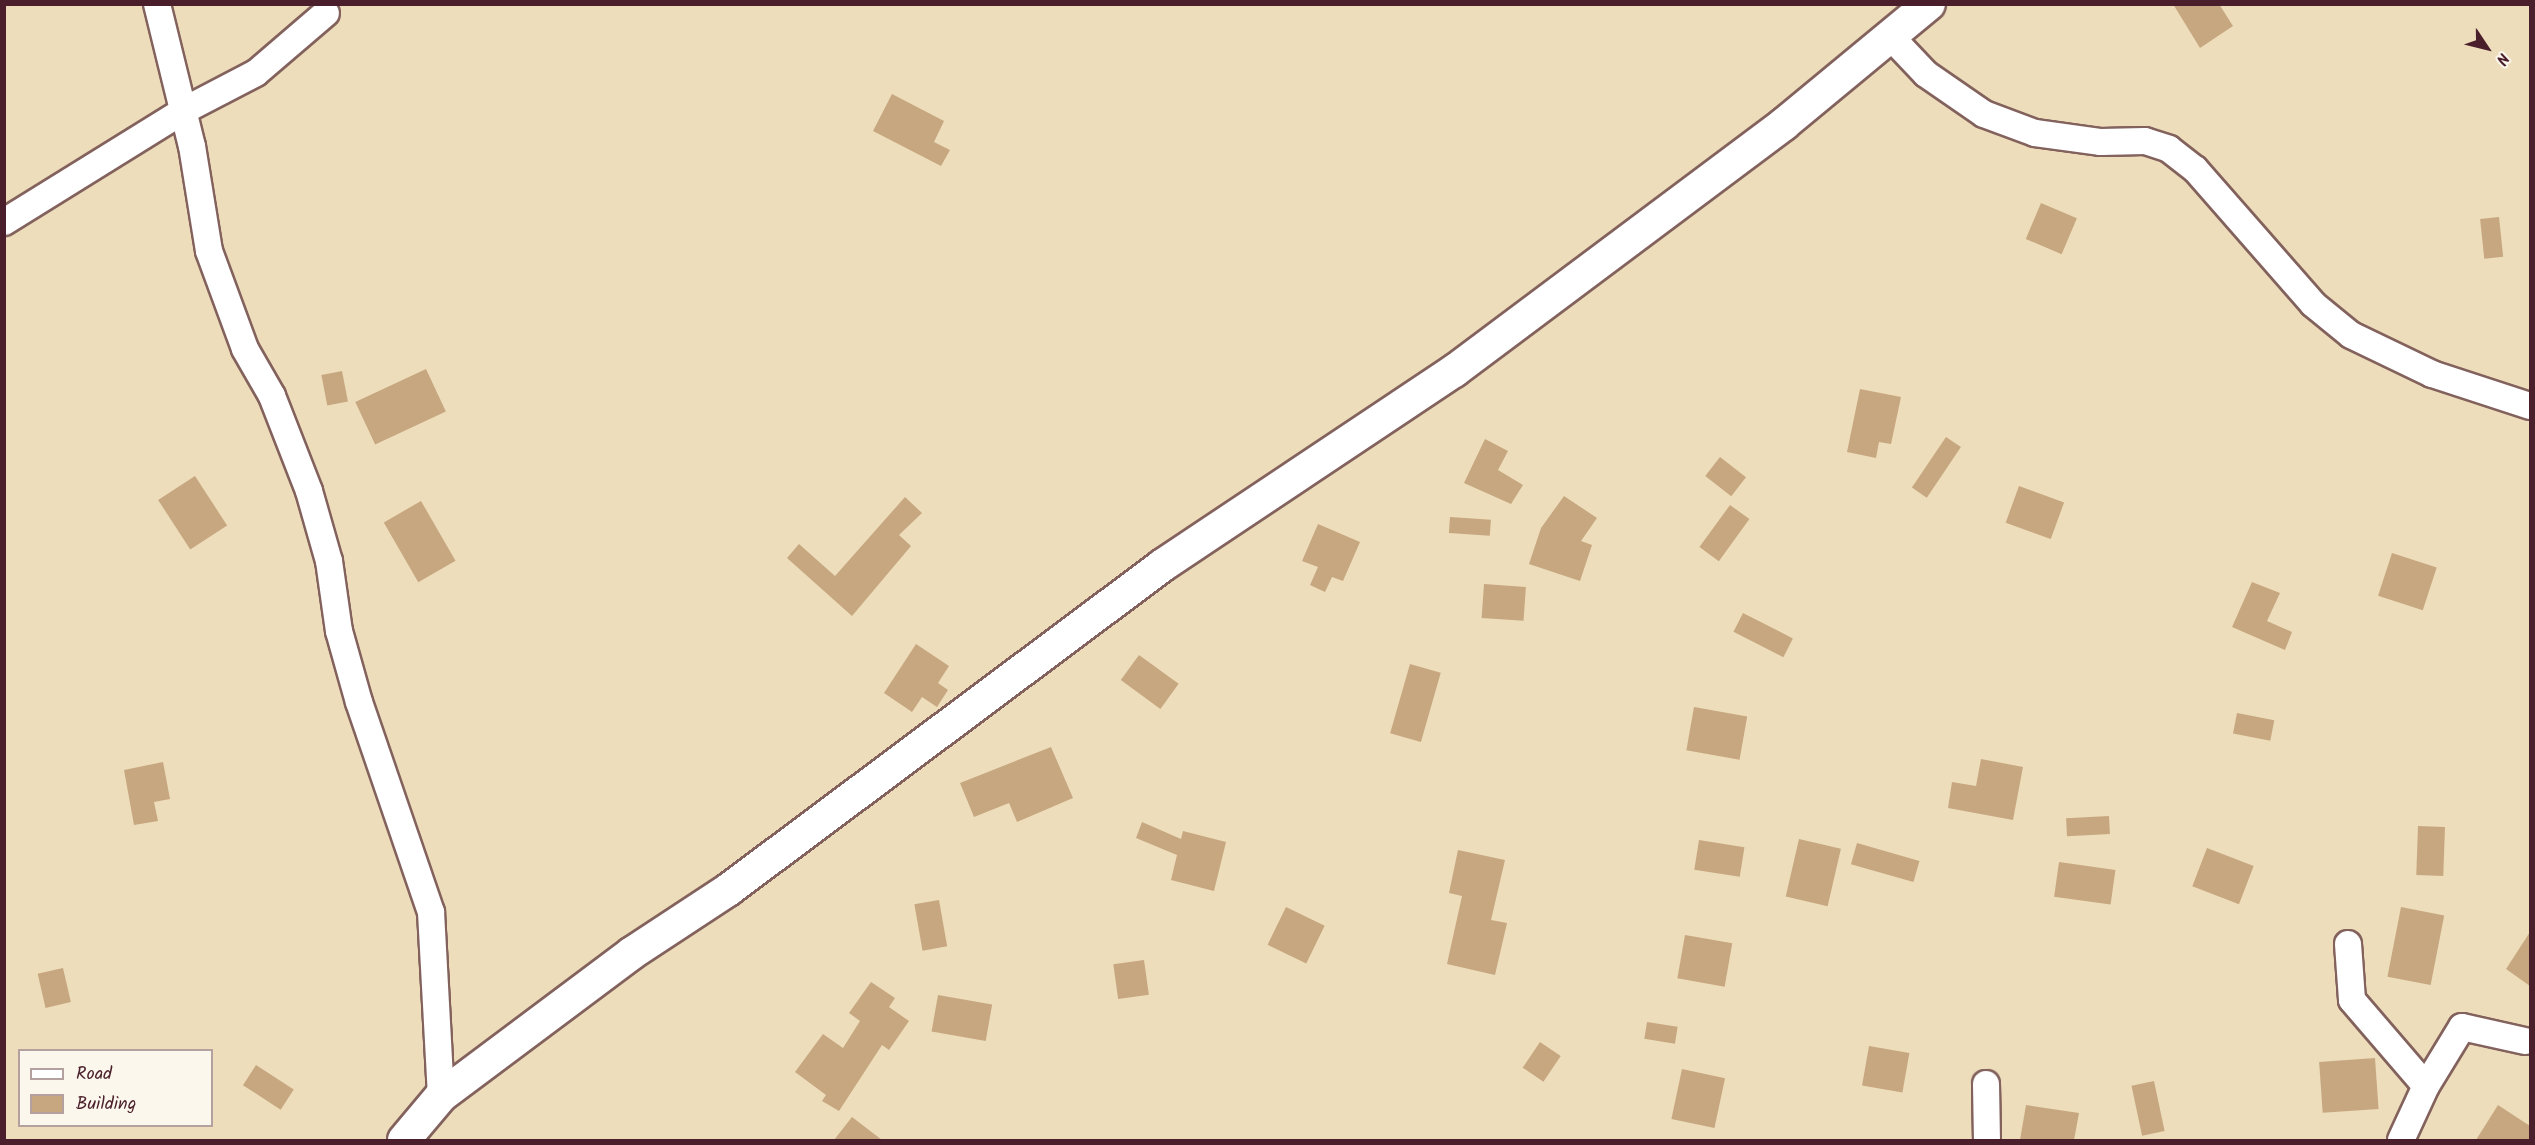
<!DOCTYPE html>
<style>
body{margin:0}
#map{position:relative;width:2535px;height:1145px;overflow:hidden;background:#edddbb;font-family:Kalam,sans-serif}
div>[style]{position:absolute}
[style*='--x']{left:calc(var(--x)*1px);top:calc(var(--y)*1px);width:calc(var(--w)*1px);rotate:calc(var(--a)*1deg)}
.building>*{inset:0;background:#c7a780;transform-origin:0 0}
.roads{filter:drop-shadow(2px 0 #83625d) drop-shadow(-2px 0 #83625d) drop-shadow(0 2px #83625d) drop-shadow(0 -2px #83625d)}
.minor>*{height:26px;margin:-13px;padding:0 13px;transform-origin:13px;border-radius:13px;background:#fff}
.tertiary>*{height:32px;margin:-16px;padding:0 16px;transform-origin:16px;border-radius:16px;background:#fff}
span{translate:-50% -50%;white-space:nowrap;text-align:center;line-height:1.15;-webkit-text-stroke:4.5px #fbf7ec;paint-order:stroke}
.frame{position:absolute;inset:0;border:6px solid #4a1f2b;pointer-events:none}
.legend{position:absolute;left:18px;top:1049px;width:195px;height:78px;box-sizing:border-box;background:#fbf7ec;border:2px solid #b4a19f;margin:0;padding:8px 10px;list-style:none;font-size:18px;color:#4a1f2b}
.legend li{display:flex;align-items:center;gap:12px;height:30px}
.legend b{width:30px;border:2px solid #b4a19f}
.north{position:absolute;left:2457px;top:18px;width:60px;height:60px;-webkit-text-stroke:4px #fbf7ec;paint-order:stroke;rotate:125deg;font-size:16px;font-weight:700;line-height:24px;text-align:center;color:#4a1f2b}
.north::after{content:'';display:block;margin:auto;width:21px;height:27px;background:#4a1f2b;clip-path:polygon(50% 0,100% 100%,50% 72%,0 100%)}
</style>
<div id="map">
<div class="building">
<div style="clip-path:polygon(2173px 4px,2219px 4px,2233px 26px,2200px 48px)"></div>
<div style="clip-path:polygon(892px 94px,944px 121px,934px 142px,950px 150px,941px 166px,873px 131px)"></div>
<div style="left:2041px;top:203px;width:39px;height:39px;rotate:23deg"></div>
<div style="left:2499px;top:217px;width:40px;height:19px;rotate:84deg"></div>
<div style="left:426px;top:369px;width:47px;height:78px;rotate:65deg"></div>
<div style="left:342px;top:371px;width:31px;height:21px;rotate:79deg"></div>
<div style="clip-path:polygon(1860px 389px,1901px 397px,1891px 444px,1879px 442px,1876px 458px,1847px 452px)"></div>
<div style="left:1946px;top:437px;width:18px;height:61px;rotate:34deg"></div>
<div style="clip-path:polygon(1485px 439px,1508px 451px,1498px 470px,1523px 485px,1511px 504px,1464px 483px)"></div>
<div style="left:1720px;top:457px;width:33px;height:24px;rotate:38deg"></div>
<div style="left:195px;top:476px;width:59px;height:44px;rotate:57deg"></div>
<div style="left:2019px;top:486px;width:48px;height:39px;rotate:20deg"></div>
<div style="clip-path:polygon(1564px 496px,1597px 518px,1581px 541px,1592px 545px,1580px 581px,1529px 564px,1541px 528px)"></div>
<div style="clip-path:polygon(905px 497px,922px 513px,899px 535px,911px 546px,852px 616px,787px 558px,799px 544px,835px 576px)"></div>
<div style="left:421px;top:501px;width:69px;height:43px;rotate:60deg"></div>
<div style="left:1730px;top:505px;width:24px;height:52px;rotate:36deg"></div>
<div style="left:1450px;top:517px;width:41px;height:16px;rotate:4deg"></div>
<div style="clip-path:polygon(1318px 524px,1360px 542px,1343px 581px,1332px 577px,1325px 592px,1310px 585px,1318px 567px,1302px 561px)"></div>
<div style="left:2392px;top:553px;width:47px;height:45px;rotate:18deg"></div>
<div style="clip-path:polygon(2252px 582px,2280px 593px,2267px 621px,2292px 632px,2285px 650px,2232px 627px)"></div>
<div style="left:1484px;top:584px;width:42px;height:34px;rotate:4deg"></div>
<div style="left:1743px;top:613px;width:56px;height:21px;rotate:27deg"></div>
<div style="clip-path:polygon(916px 644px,949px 666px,938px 683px,948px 690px,937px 707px,922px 697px,912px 712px,884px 693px)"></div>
<div style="left:1139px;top:655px;width:49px;height:31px;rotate:36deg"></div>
<div style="left:1410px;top:664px;width:32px;height:72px;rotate:16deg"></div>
<div style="left:1694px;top:707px;width:54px;height:44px;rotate:10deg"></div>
<div style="left:2237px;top:713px;width:38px;height:21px;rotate:11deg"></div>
<div style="clip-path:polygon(1051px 747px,1073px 798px,1017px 822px,1009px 803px,974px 817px,960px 783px)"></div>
<div style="clip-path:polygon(1981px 759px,2023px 767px,2013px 820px,1948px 808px,1952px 782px,1976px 786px)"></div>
<div style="clip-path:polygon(163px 762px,170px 799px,154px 802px,158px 821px,134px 825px,124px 770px)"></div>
<div style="left:2109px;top:816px;width:18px;height:43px;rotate:87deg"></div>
<div style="clip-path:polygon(1142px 822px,1181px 839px,1183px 831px,1226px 842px,1214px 891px,1171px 880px,1177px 855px,1136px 838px)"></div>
<div style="left:2418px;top:826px;width:27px;height:49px;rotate:2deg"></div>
<div style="left:1799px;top:839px;width:43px;height:59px;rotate:13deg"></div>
<div style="left:1699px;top:840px;width:46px;height:30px;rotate:9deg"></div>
<div style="left:1857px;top:843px;width:65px;height:22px;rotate:16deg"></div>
<div style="left:2207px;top:848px;width:50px;height:41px;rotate:21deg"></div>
<div style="clip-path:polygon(1458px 850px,1505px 860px,1491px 920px,1507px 923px,1495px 975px,1447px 964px,1462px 896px,1449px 893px)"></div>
<div style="left:2059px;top:862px;width:57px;height:35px;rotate:8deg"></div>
<div style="left:939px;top:900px;width:47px;height:25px;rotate:80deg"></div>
<div style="left:1286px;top:907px;width:43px;height:42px;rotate:26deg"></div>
<div style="left:2401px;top:907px;width:44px;height:71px;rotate:11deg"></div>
<div style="clip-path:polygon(2530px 932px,2530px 986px,2506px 969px)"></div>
<div style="left:1685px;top:935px;width:48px;height:44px;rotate:10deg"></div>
<div style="left:1144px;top:960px;width:35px;height:31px;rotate:82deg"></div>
<div style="left:63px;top:968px;width:35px;height:26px;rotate:77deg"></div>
<div style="clip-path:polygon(871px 982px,895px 998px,889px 1007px,909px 1021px,889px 1050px,882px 1045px,839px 1111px,822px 1101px,826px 1095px,795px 1072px,823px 1034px,843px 1048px,860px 1021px,849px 1013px)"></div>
<div style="left:938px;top:995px;width:55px;height:37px;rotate:10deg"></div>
<div style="left:1647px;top:1022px;width:31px;height:17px;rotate:9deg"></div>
<div style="left:1540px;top:1042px;width:25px;height:31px;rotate:34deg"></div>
<div style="left:1869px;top:1046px;width:41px;height:40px;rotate:10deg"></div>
<div style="left:2375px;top:1058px;width:51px;height:56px;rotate:86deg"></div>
<div style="left:256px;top:1065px;width:45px;height:24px;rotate:33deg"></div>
<div style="left:1682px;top:1069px;width:44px;height:51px;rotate:12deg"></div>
<div style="left:2154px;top:1081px;width:51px;height:23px;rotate:78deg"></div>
<div style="clip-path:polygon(2026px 1105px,2079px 1113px,2074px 1140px,2020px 1140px)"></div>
<div style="clip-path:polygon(2498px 1105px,2530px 1126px,2530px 1140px,2476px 1140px)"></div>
<div style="clip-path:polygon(852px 1117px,882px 1140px,834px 1140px)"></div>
</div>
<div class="roads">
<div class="minor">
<div style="--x:157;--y:4;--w:146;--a:76.2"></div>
<div style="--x:192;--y:146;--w:106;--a:80.8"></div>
<div style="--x:209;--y:251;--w:104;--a:69.8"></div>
<div style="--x:245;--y:349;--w:54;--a:60.1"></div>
<div style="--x:272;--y:396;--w:102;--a:68.7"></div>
<div style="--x:309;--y:491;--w:73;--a:74.1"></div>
<div style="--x:329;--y:561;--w:71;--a:81.9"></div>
<div style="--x:339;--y:631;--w:74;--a:74.3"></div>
<div style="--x:359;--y:702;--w:222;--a:71.1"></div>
<div style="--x:431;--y:912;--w:184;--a:86.9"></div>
<div style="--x:1890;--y:36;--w:52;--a:46.5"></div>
<div style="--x:1926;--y:74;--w:70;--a:34.6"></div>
<div style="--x:1984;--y:114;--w:54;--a:20.4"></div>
<div style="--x:2035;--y:133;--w:67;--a:7.8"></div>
<div style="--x:2101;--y:142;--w:44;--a:-1.3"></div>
<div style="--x:2145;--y:141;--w:25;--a:18"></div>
<div style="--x:2169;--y:149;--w:33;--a:38"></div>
<div style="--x:2195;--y:169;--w:179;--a:48.8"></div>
<div style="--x:2313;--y:304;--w:49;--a:39.2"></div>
<div style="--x:2351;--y:335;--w:90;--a:25.7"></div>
<div style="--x:2432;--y:374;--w:103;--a:18.1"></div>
<div style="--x:4;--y:222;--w:211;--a:-31.8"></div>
<div style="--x:183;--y:111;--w:82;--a:-27.5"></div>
<div style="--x:256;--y:73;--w:92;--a:-40.6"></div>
<div style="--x:2348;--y:944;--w:56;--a:85.9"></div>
<div style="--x:2352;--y:1000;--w:113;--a:49.3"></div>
<div style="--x:1986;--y:1084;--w:56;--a:89"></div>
<div style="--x:2401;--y:1140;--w:60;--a:-65.2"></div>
<div style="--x:2426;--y:1086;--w:69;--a:-58.6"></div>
<div style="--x:2462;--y:1027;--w:65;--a:12.5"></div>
</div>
<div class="tertiary">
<div style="--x:404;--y:1140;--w:57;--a:-49.9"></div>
<div style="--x:441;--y:1096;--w:239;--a:-36.8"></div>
<div style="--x:632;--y:953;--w:115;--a:-33.3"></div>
<div style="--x:728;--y:890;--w:543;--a:-36.76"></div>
<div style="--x:1163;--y:565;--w:350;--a:-33.7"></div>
<div style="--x:1454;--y:371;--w:412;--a:-36.8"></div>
<div style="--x:1784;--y:124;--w:188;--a:-39.6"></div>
</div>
</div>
<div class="frame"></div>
<ul class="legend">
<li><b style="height:8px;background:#fff"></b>Road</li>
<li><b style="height:16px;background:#c7a780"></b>Building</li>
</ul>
<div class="north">N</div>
</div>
